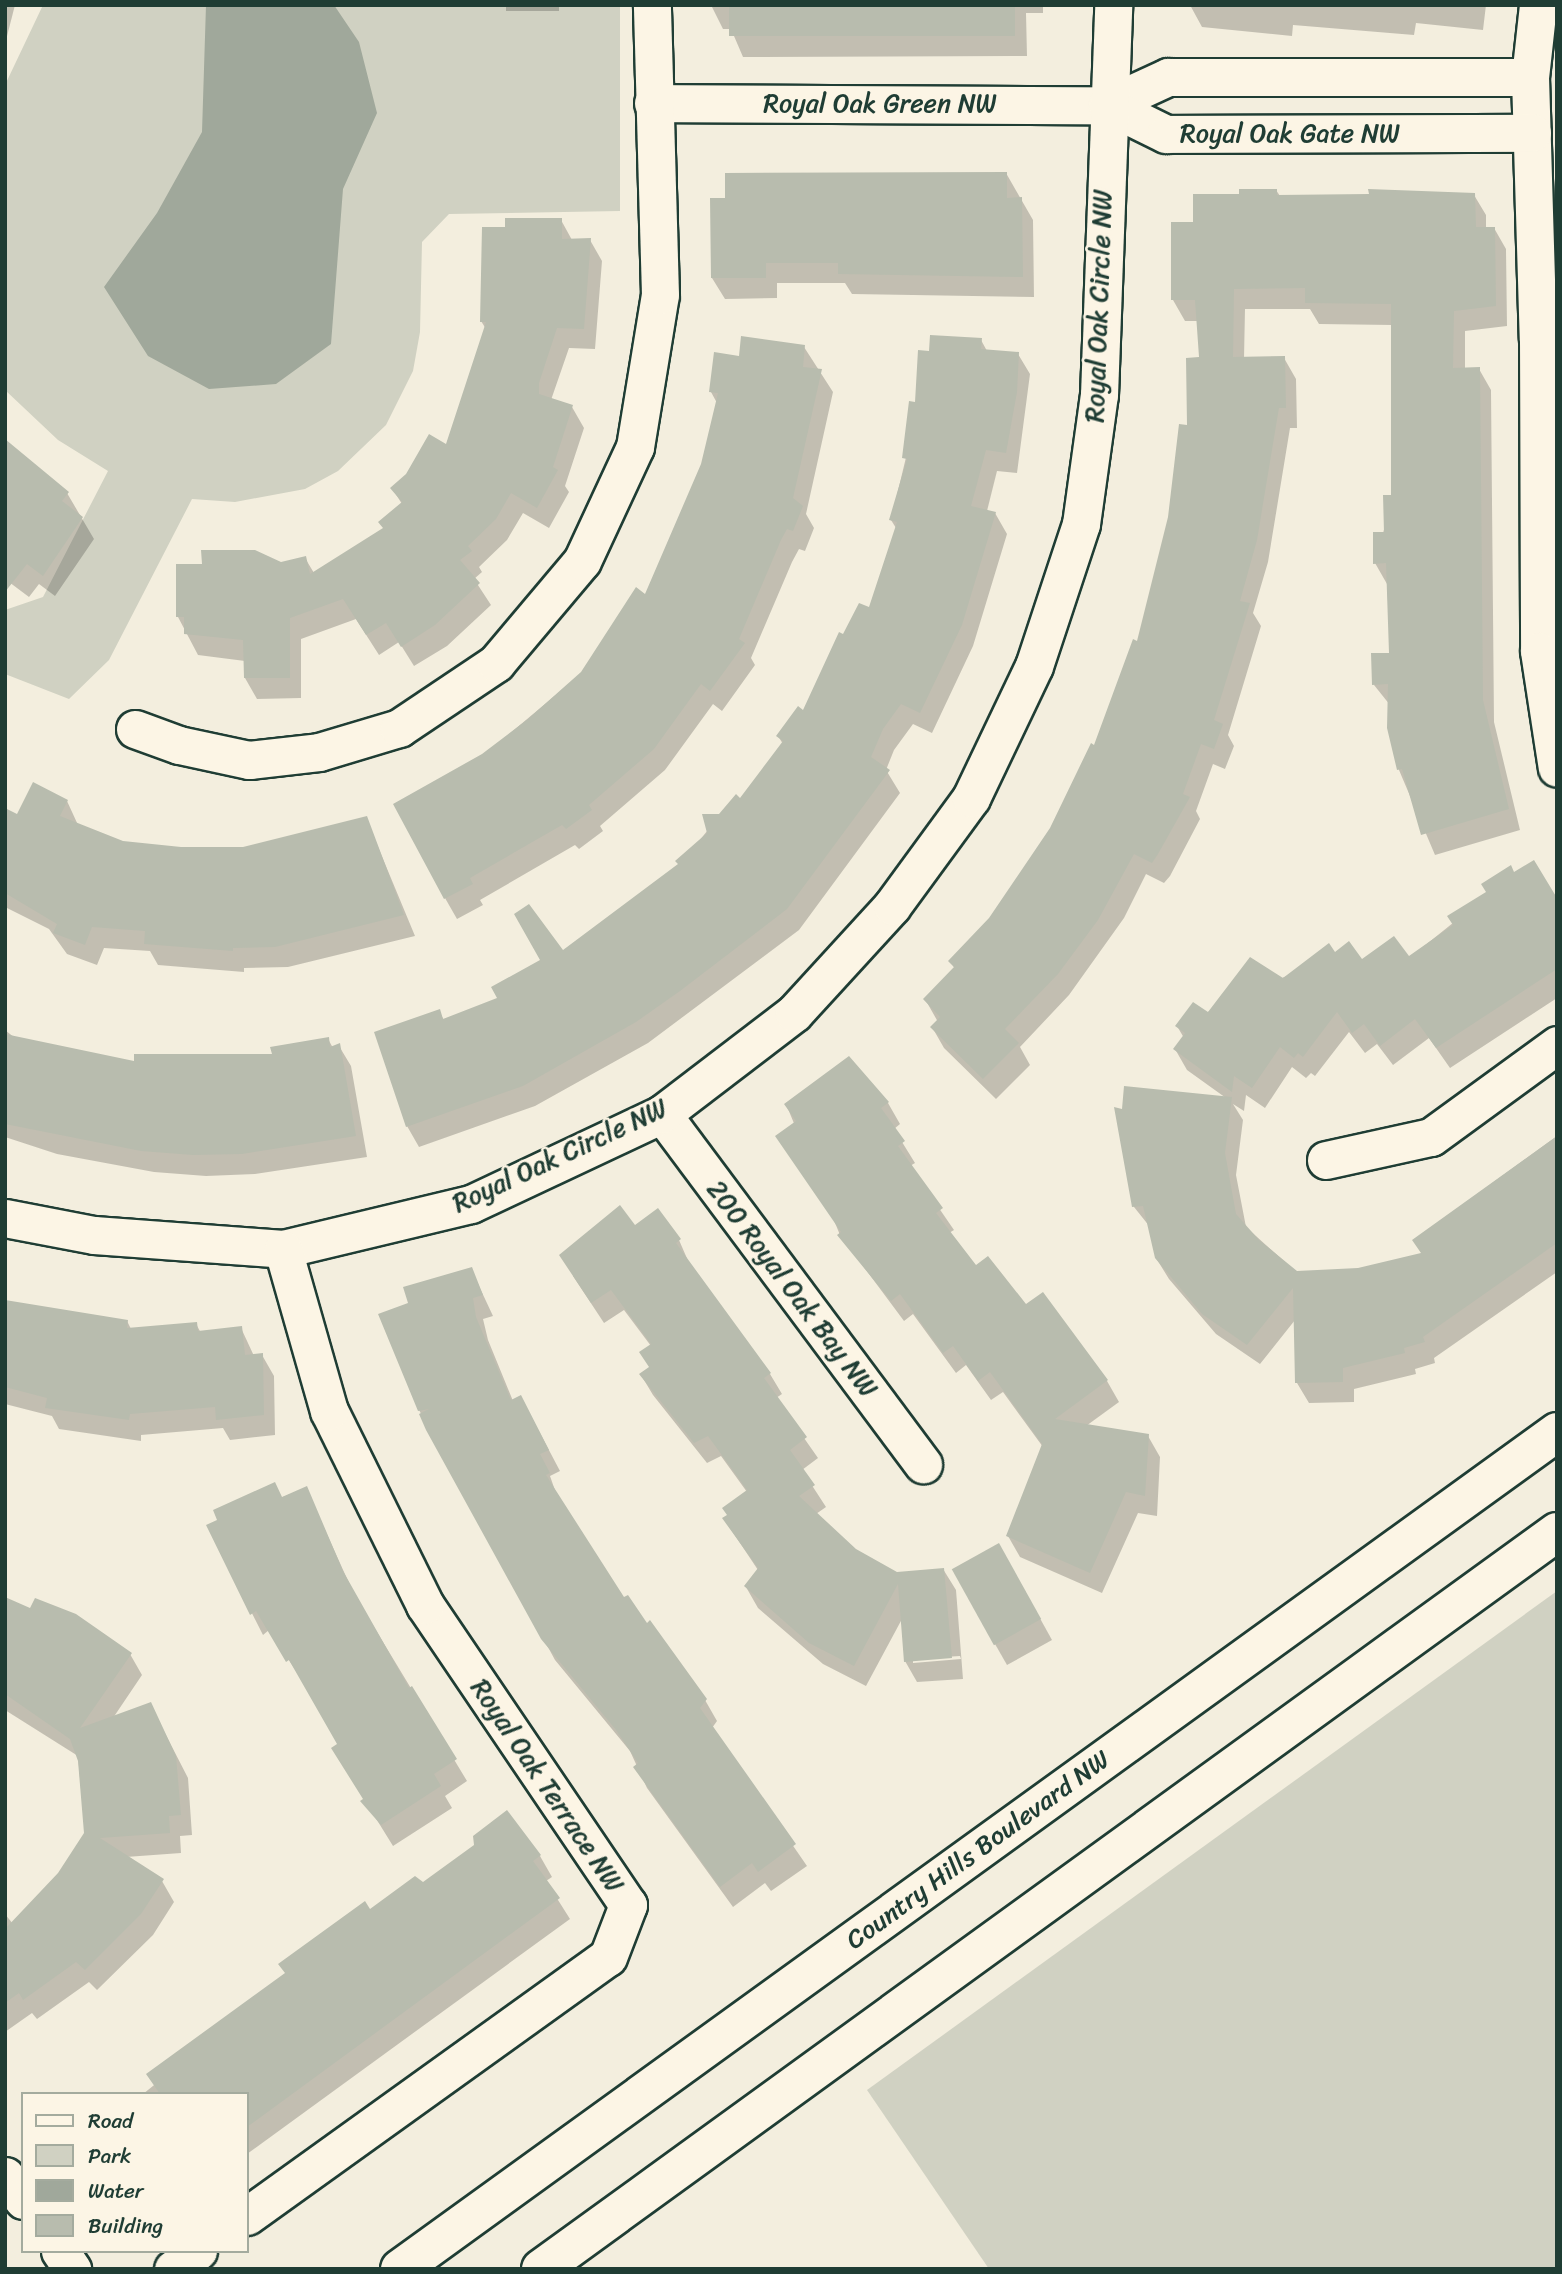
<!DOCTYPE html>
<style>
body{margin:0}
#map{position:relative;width:1562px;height:2274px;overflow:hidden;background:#f3eede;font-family:Sriracha,sans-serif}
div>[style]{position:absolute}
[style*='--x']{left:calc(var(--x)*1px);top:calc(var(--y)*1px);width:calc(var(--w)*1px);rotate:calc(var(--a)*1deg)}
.green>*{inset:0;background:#d0d1c2}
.water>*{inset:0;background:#a0a89b}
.shadow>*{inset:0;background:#0003;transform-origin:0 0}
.building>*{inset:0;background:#b8bcae;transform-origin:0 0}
.roads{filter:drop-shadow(2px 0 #1f3d34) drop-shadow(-2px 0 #1f3d34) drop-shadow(0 2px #1f3d34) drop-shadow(0 -2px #1f3d34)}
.minor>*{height:37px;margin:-18.5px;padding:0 18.5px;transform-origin:18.5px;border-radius:18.5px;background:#fcf5e5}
.secondary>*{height:38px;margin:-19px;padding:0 19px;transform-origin:19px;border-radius:19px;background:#fcf5e5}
span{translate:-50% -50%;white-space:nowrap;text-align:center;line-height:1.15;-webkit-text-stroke:5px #fcf5e5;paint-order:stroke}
.street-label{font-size:26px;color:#1f3d34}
.frame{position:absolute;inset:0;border:7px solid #1f3d34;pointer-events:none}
.legend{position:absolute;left:21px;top:2092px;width:228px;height:161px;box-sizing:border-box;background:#fcf5e5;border:2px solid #a4ab9e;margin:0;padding:9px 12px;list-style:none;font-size:21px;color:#1f3d34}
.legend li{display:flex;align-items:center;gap:14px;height:35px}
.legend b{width:35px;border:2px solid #a4ab9e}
</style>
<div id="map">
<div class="green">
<div style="clip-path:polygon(43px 5px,620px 5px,620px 211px,449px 214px,422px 242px,420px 332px,413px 371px,386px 425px,338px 471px,305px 489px,235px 502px,192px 499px,109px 660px,69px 699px,5px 674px,5px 610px,43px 597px,108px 471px,58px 440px,5px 390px,5px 85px)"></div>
<div style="clip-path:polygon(1557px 1591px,1557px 2269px,989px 2269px,867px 2090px)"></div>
</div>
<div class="water">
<div style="clip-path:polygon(206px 5px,334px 5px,359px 42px,377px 113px,343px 189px,331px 344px,276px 384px,209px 389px,148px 356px,104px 287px,157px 213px,202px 132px)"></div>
</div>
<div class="shadow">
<div style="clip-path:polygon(5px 5px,15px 5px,5px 44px)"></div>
<div style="left:506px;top:5px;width:53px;height:6px"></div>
<div style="clip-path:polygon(711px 5px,1043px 5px,1043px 13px,1026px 13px,1027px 56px,743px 57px,731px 29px,723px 29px)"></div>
<div style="clip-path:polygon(1190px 5px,1486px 5px,1483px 30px,1416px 23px,1414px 35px,1293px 25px,1292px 36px,1202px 27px)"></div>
<div style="clip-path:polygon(1006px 173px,1033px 220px,1034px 297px,852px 294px,845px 283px,777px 283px,777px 298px,725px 299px,712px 278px)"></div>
<div style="clip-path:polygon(1276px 190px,1280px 196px,1474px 195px,1486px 215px,1486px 228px,1494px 228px,1506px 249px,1507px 326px,1465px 331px,1465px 369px,1479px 369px,1491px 390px,1494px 722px,1520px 830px,1435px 855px,1399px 770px,1390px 705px,1374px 685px,1391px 655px,1387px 584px,1375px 563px,1393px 496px,1392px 325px,1319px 324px,1310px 309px,1245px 309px,1244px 359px,1284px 358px,1296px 379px,1297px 428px,1290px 428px,1268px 562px,1253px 613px,1261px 626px,1228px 735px,1234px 746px,1225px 769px,1213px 764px,1196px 811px,1200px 819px,1170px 876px,1164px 883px,1146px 874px,1124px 918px,1069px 995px,1020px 1047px,1030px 1065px,996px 1099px,944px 1048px,932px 1027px,938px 1022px,925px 999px,955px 969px,951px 962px,991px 919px,1052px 828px,1095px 748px,1138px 643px,1170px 517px,1201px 359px,1199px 321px,1185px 321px,1173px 300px,1195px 224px,1241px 196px)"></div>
<div style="clip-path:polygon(561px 220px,572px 240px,590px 240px,602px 261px,595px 349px,569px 348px,551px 400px,572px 407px,584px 428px,565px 486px,569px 492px,549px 528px,523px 513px,507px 540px,479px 567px,482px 572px,474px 579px,491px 605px,447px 646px,414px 666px,399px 642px,379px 655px,356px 619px,301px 639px,301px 698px,257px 699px,245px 678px,245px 661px,198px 655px,178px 617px,281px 564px,305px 558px,314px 573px,384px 530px,402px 504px,392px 488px,447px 446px,486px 329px,481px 321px,507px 229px)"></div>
<div style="clip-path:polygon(981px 340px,987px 351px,1018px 354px,1030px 374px,1017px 473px,997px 471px,987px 511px,995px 513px,1007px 534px,973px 646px,932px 733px,913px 724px,894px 750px,886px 770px,900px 793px,799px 930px,648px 1043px,535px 1106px,419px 1147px,407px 1126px,439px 1012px,444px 1020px,500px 999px,680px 865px,719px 816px,741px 800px,783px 744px,778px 736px,803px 712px,843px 636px,870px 609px,896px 528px,891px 520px,931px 353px)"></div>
<div style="clip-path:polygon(804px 347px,833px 392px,806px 514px,814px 528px,805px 551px,799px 549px,792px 562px,751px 658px,755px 665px,722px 711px,713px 704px,665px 770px,600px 826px,603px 831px,579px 849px,575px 845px,480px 900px,483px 905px,457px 919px,445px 898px,483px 756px,582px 673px,646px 597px,703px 464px,717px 403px,711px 392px,741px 358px)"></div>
<div style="clip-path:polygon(67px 493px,94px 539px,55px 596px,39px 584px,29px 597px,5px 579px)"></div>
<div style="clip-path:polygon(67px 801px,78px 825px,123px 842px,180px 849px,243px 848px,366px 818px,415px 936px,288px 967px,244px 968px,244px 972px,158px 965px,150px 951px,104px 948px,97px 965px,67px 954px,49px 929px,5px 907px,5px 810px,18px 816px)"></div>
<div style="clip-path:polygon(1514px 874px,1557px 901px,1557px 998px,1450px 1068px,1429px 1038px,1393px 1065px,1377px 1044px,1365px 1053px,1349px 1032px,1315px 1076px,1311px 1073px,1306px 1078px,1292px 1067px,1265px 1108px,1246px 1095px,1244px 1111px,1233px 1104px,1243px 1120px,1236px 1175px,1246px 1227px,1296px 1272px,1358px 1270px,1422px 1254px,1414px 1240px,1557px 1136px,1557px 1272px,1434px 1358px,1435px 1363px,1415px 1369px,1416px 1374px,1354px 1389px,1354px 1402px,1309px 1403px,1297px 1383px,1295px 1320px,1260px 1364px,1216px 1334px,1169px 1279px,1156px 1258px,1150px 1227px,1134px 1207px,1123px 1111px,1226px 1098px,1187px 1070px,1175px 1049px,1184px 1038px,1177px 1026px,1335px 954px,1362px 961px,1408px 959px)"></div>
<div style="clip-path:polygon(5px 1030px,15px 1038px,135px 1063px,274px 1055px,328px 1039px,333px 1048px,339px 1046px,351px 1066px,367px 1157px,255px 1174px,206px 1176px,154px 1172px,57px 1154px,5px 1137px)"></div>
<div style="clip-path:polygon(849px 1059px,888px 1103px,900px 1124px,894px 1129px,915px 1163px,910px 1166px,954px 1230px,949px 1233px,975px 1268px,1026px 1306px,1042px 1294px,1107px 1381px,1119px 1402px,1086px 1426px,1148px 1436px,1160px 1457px,1157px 1516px,1138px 1513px,1102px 1593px,1020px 1557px,1008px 1536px,1043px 1447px,1003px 1392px,991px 1400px,966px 1365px,956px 1373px,913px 1314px,904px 1321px,840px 1235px,786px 1104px)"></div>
<div style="clip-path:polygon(evenodd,634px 1228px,679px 1240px,689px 1263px,770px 1374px,782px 1394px,776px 1398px,818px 1458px,802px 1470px,826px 1507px,816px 1514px,855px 1551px,896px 1574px,943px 1569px,956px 1590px,963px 1679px,917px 1682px,905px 1661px,902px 1619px,866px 1686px,823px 1664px,758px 1608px,746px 1587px,758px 1570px,724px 1519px,747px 1492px,721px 1456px,707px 1463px,653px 1395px,641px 1375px,650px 1368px,651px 1346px,624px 1310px,604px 1323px,573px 1276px,634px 1228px,960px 1656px,961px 1659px,913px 1663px,913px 1659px,960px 1656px)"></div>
<div style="clip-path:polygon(471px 1269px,493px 1316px,483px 1319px,488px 1340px,513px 1401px,532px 1418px,560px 1471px,550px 1476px,557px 1496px,624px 1599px,705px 1700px,717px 1721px,712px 1728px,807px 1866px,771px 1891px,765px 1883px,733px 1907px,647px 1788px,630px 1751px,555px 1660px,419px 1410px,411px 1304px)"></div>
<div style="clip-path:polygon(5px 1302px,127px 1321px,131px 1329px,196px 1324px,201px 1333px,241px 1328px,254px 1356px,262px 1355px,274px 1376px,275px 1435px,230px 1440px,223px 1428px,141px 1435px,141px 1441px,59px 1429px,52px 1416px,5px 1404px)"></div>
<div style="clip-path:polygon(306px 1488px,354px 1594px,467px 1781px,445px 1796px,452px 1808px,393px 1846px,333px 1749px,339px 1745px,302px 1680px,269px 1630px,263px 1635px,208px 1526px)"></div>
<div style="clip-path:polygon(1011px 1566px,1052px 1640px,1007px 1665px,995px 1644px)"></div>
<div style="clip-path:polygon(5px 1617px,130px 1654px,142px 1675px,113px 1718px,150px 1704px,188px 1778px,192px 1835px,180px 1836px,181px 1853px,126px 1857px,162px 1881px,174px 1902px,153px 1935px,97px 1990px,89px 1982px,37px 2019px,32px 2013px,5px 2032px,5px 1914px,13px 1924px,59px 1874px,85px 1833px,78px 1756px,5px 1710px)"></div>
<div style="clip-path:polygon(507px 1812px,540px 1856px,552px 1877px,546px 1881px,570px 1919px,247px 2154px,247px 2094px,143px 2094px,370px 1911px,423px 1884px,476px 1846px)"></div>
</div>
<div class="building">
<div style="left:729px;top:5px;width:286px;height:31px"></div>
<div style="clip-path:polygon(1007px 172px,1007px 198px,1022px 197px,1023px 277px,838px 274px,838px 263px,766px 263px,766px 278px,711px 278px,710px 198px,725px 198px,725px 173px)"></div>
<div style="clip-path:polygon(1239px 189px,1277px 189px,1277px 195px,1369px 194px,1368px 189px,1475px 193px,1476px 227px,1495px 227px,1496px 306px,1454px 311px,1453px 368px,1480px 367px,1483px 700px,1509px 809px,1421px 835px,1402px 769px,1397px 770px,1387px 728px,1388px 684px,1372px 685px,1371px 653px,1389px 653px,1386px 563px,1373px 564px,1373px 532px,1384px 532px,1383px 495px,1391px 495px,1391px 304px,1305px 303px,1305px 288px,1234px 289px,1233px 357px,1285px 356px,1286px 408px,1279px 408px,1257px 540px,1240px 601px,1250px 603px,1214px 720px,1223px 724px,1214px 749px,1201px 744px,1183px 794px,1190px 797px,1158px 854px,1152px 863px,1134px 854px,1098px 920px,1058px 974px,1005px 1029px,1019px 1043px,983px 1079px,930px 1027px,940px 1017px,923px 999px,954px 967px,948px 961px,989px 918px,1050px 828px,1091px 743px,1094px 745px,1133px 639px,1137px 641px,1168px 517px,1179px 424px,1187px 425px,1186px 358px,1199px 357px,1195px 300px,1171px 300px,1171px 222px,1193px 222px,1193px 194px,1239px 194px)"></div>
<div style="clip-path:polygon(505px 218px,562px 218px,562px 239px,591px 238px,584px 329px,557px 328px,539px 383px,539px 394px,573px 405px,553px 467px,558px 470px,537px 508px,511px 493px,496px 519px,468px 546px,472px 551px,460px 560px,480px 583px,435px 625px,401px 647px,386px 623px,366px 635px,343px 599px,290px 618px,290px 678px,244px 678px,243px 640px,184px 634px,184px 617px,176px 617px,176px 564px,202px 564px,201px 550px,255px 550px,281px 562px,306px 556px,310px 574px,383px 528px,378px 522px,402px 502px,390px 488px,406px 474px,429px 434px,446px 444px,486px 322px,480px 322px,482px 227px,505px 227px)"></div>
<div style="clip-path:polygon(930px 335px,982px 338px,981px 349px,1019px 352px,1017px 392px,1006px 453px,986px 450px,971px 506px,996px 512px,962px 625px,920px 713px,901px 704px,883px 729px,871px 757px,890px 770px,787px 909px,680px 991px,636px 1022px,523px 1086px,406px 1127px,374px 1032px,440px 1009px,443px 1019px,497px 998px,491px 987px,540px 960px,514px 914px,529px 904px,563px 950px,678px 864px,675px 861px,707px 833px,702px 814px,719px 814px,736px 794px,740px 798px,783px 741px,776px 736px,798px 706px,803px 710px,839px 632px,843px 634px,859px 603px,869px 607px,897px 522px,889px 520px,907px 459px,902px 458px,909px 401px,915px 402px,918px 350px,929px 351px)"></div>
<div style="clip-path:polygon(741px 336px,805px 345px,803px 367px,822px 369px,793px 498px,803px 506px,793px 531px,787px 529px,781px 540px,739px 639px,745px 643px,710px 691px,701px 684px,654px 749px,589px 805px,592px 810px,566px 829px,562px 825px,470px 878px,473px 884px,444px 899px,393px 804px,482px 754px,528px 719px,581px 672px,636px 587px,645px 594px,701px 464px,718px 393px,709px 392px,714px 352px,739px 356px)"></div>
<div style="clip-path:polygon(5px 439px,69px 492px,62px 501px,83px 517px,43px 576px,27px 564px,5px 592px)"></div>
<div style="clip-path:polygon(33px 782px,68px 800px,60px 816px,123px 841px,181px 847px,243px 847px,367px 816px,404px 915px,275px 947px,233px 948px,233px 951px,144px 944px,145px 931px,92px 927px,85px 945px,53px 933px,57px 924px,5px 893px,5px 808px,17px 814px)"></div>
<div style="clip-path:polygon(1534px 860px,1557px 898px,1557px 969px,1436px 1048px,1415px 1019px,1380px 1046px,1364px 1024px,1352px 1033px,1337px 1012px,1303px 1057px,1298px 1053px,1294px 1058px,1280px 1047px,1252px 1088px,1234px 1076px,1232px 1092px,1173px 1049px,1185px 1033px,1175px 1026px,1193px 1002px,1208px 1012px,1250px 957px,1283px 978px,1329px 943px,1335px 952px,1349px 941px,1362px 959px,1394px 936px,1409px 956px,1453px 925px,1447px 916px,1486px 892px,1481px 884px,1511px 865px,1514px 872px)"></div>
<div style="clip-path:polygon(5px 1034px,134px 1061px,134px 1054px,272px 1054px,270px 1047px,329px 1037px,330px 1047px,340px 1043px,356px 1136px,242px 1154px,193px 1155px,141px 1151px,5px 1124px)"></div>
<div style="clip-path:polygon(849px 1056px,889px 1102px,881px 1108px,905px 1141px,898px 1146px,943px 1208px,936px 1213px,976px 1265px,988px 1256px,1026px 1304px,1043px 1292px,1108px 1380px,1055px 1419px,1149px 1434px,1145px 1496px,1126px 1492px,1090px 1573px,1006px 1536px,1042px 1444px,990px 1372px,978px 1381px,953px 1346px,943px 1353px,900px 1294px,891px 1301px,837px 1235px,841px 1232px,775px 1136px,796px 1121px,784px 1104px)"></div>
<div style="clip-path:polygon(1124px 1086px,1232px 1097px,1225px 1153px,1236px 1214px,1259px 1240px,1297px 1271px,1358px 1268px,1421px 1253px,1412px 1240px,1557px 1136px,1557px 1243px,1423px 1337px,1425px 1342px,1404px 1348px,1405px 1353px,1343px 1368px,1343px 1382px,1295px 1383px,1293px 1288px,1247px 1345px,1202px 1314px,1155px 1258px,1143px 1206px,1132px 1207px,1114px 1107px,1122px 1109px)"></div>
<div style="clip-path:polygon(620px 1205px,635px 1225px,658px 1208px,681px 1239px,676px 1243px,771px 1373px,764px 1378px,807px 1437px,790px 1450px,815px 1485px,799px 1496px,856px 1549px,897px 1572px,944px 1568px,952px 1658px,904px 1662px,898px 1584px,854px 1666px,809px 1643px,744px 1586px,758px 1568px,722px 1518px,727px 1515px,722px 1508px,747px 1490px,708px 1436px,694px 1443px,639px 1374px,649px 1367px,639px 1352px,651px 1344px,611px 1290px,591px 1303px,559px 1255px)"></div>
<div style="clip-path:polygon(472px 1267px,483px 1295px,473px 1298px,476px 1317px,511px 1400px,521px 1395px,549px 1450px,540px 1454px,550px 1473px,546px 1475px,624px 1597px,628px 1595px,647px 1623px,650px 1620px,707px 1699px,700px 1708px,796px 1844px,758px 1872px,752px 1863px,720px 1887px,633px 1767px,638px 1763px,616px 1730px,541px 1639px,426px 1430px,419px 1414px,429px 1409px,418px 1411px,378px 1314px,408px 1303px,403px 1287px)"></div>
<div style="clip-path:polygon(5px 1300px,128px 1320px,127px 1328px,197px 1322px,198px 1331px,242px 1326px,245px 1355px,263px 1353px,264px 1415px,216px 1420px,215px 1407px,130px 1414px,129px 1420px,45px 1408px,47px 1398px,5px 1387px)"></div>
<div style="clip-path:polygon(275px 1482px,282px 1497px,307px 1486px,343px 1571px,409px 1688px,412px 1686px,457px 1759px,434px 1774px,441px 1786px,381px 1825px,360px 1801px,363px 1799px,331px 1748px,337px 1744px,289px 1660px,286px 1662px,256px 1611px,250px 1615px,206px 1525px,217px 1520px,213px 1510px)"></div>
<div style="left:999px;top:1543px;width:87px;height:54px;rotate:61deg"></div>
<div style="clip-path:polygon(5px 1597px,30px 1608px,35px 1598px,76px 1614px,132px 1653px,80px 1728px,151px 1702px,176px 1756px,181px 1815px,169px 1816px,170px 1833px,100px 1838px,164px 1879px,141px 1914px,85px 1970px,76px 1962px,23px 2000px,19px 1993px,5px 2003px,5px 1929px,58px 1873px,84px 1833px,78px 1761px,70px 1739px,5px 1694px)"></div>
<div style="clip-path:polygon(507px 1810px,541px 1855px,533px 1861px,560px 1898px,247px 2127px,247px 2094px,160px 2094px,146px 2074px,285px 1973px,278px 1964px,365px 1901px,370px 1909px,415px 1876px,423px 1882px,474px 1845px,473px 1836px)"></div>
</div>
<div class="roads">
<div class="minor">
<div style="--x:1538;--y:5;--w:72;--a:96.3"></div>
<div style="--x:1530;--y:77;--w:262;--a:88.3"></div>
<div style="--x:1538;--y:339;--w:312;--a:89.8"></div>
<div style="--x:1539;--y:651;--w:118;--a:81.3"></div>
<div style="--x:653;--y:103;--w:454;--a:0.3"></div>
<div style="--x:1107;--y:105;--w:67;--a:-24.7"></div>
<div style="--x:1168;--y:77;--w:362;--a:0"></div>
<div style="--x:1107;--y:105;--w:66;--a:26.2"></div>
<div style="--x:1166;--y:134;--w:366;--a:-0.2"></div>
<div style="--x:135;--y:729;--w:47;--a:20"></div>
<div style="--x:179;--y:745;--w:72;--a:12.1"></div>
<div style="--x:249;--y:760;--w:70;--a:-6.5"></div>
<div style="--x:319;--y:752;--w:84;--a:-16.7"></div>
<div style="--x:399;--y:728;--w:117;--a:-33.8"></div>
<div style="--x:496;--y:663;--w:133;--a:-49.9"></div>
<div style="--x:582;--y:561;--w:126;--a:-65.1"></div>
<div style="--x:635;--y:447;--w:154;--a:-80.7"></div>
<div style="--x:660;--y:295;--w:290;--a:-91.6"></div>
<div style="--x:662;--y:1114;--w:437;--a:53.3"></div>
<div style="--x:1326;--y:1160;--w:107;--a:-12.4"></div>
<div style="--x:1431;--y:1137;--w:156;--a:-36.1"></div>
<div style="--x:5;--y:1218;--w:91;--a:10.8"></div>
<div style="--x:94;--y:1235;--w:190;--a:4.2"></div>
<div style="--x:283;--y:1249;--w:193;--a:-13.5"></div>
<div style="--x:471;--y:1204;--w:211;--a:-25.2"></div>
<div style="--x:662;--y:1114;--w:166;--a:-37.4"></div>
<div style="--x:794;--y:1013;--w:145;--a:-47.5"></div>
<div style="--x:892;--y:906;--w:134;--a:-53.8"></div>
<div style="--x:971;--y:798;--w:146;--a:-64.5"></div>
<div style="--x:1034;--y:666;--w:150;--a:-71.7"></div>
<div style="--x:1081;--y:524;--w:130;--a:-82.1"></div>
<div style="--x:1099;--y:395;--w:390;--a:-87.9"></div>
<div style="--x:5;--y:2176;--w:30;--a:53"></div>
<div style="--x:247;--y:2216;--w:444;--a:-35.7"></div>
<div style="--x:608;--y:1957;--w:56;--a:-69"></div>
<div style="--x:628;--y:1905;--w:362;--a:-124.1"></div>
<div style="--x:425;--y:1605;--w:216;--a:-116.3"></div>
<div style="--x:329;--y:1411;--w:168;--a:-105.9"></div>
<div style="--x:60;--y:2251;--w:22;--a:56"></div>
<div style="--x:173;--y:2269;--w:31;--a:-36"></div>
</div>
<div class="secondary">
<div style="--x:400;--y:2269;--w:1428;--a:-35.88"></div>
<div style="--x:541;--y:2269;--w:1255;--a:-35.96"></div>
</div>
</div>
<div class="street-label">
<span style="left:880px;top:104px">Royal Oak Green NW</span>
<span style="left:1290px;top:134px">Royal Oak Gate NW</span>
<span style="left:1099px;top:306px;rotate:-88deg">Royal Oak Circle NW</span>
<span style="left:560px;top:1156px;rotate:-25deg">Royal Oak Circle NW</span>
<span style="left:792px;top:1289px;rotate:53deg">200 Royal Oak Bay NW</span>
<span style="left:547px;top:1786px;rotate:56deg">Royal Oak Terrace NW</span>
<span style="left:978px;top:1850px;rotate:-36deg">Country Hills Boulevard NW</span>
</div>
<div class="frame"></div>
<ul class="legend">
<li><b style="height:9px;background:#fcf5e5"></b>Road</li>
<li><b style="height:19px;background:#d0d1c2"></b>Park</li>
<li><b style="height:19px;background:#a0a89b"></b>Water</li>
<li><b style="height:19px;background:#b8bcae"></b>Building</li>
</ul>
</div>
